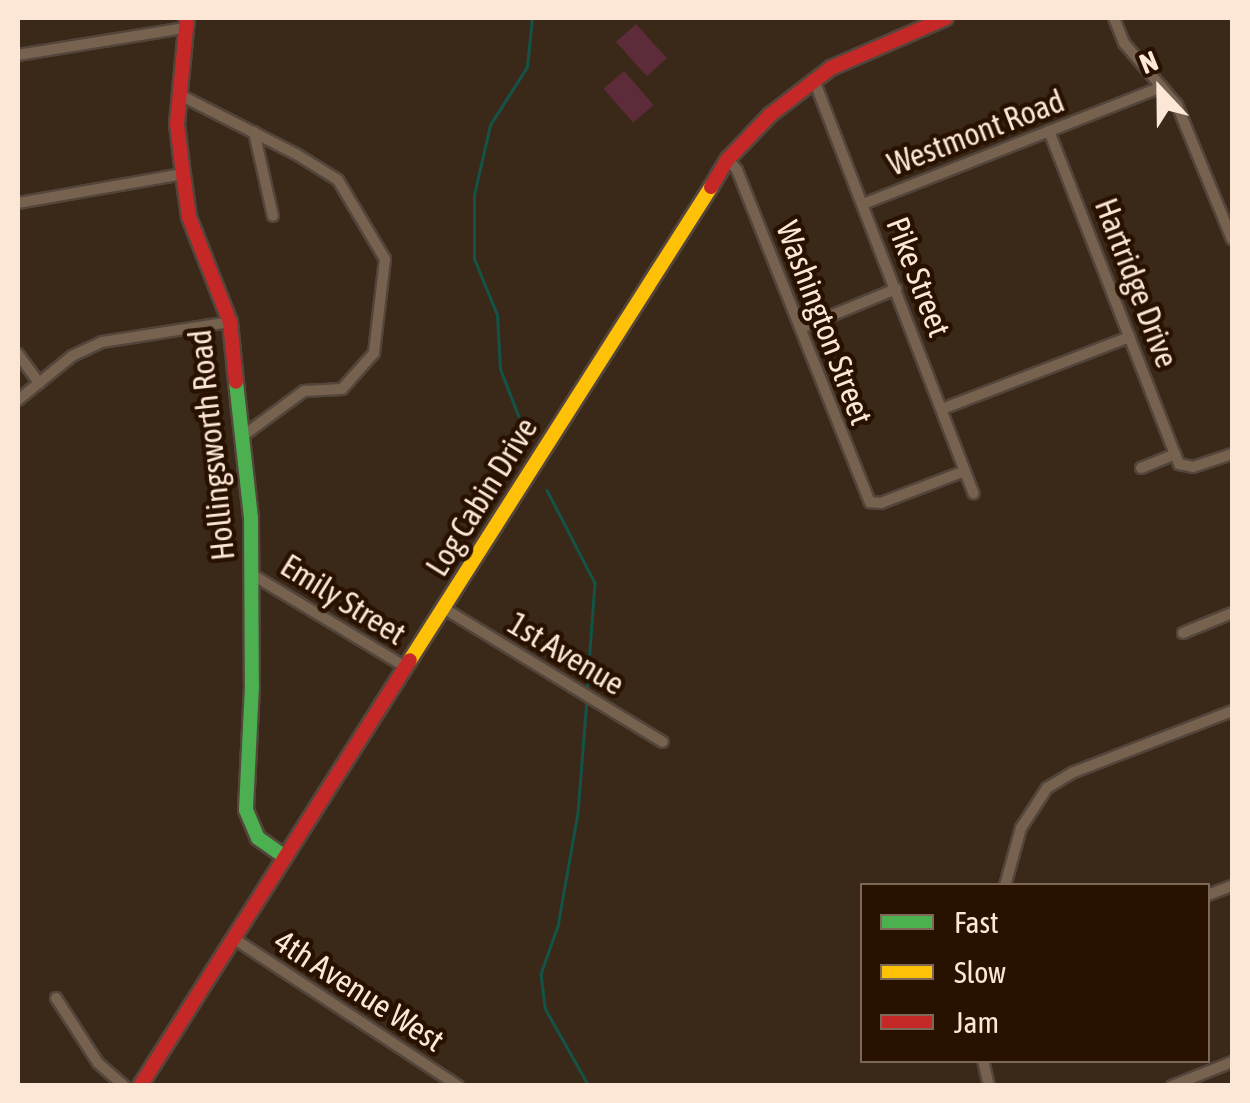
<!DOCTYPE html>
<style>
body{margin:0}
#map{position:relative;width:1250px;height:1103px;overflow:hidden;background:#3a2919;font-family:"Asap Condensed",sans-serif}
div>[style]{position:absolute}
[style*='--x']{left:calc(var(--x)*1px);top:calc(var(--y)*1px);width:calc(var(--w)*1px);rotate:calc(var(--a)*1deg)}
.green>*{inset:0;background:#5d2b3a;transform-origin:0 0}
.stream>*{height:2.5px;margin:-1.25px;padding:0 1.25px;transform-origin:1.25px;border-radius:1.25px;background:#145347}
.roads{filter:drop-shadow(2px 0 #53453b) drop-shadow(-2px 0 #53453b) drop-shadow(0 2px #53453b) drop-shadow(0 -2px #53453b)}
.street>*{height:10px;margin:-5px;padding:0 5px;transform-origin:5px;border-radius:5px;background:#76624f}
.fast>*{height:14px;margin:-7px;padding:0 7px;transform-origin:7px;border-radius:7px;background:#4caf50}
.slow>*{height:14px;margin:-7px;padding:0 7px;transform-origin:7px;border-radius:7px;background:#ffc107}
.jam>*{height:14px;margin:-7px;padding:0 7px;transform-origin:7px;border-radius:7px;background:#c62828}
span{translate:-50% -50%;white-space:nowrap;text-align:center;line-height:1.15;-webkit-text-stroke:9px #291100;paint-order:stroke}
.street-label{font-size:32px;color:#fce7d7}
.frame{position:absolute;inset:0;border:20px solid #fce7d7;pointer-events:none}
.legend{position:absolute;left:860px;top:883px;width:350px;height:180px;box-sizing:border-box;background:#291100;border:2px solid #7d6756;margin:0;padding:12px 18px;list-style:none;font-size:30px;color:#fce7d7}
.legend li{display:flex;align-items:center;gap:20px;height:50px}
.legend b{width:50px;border:2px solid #7d6756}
.north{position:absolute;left:1110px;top:40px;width:100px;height:100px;-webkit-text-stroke:8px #291100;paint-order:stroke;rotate:338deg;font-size:28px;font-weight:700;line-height:40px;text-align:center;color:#fce7d7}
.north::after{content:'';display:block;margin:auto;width:35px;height:45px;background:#fce7d7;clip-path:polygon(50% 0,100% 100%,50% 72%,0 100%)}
</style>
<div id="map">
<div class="green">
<div style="left:636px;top:24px;width:46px;height:27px;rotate:48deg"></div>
<div style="left:624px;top:71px;width:45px;height:27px;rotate:49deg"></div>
</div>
<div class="stream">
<div style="--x:528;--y:441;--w:77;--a:-111.3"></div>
<div style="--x:500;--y:369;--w:54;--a:-93.2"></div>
<div style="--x:497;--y:315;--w:61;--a:-112.3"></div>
<div style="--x:474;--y:259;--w:64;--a:-90"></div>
<div style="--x:474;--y:195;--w:72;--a:-77.1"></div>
<div style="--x:490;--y:125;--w:69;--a:-57.5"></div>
<div style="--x:527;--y:67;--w:49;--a:-84.2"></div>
<div style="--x:547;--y:490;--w:105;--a:62.7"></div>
<div style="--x:595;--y:583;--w:108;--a:94.2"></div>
<div style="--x:587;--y:699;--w:114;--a:94.5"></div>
<div style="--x:578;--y:813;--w:115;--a:100"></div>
<div style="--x:558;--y:926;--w:51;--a:109.5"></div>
<div style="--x:541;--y:974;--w:34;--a:83"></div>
<div style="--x:545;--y:1008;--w:90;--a:60.6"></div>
</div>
<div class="roads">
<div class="street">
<div style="--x:1114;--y:18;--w:27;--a:68"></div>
<div style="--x:1124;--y:43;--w:82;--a:49.5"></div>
<div style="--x:1177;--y:105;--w:145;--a:67.7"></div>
<div style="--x:18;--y:55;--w:169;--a:-9.2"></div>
<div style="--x:814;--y:80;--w:443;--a:68.9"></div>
<div style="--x:180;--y:95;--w:130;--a:27"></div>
<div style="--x:296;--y:154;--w:49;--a:31.8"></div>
<div style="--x:338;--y:180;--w:92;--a:59.3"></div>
<div style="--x:385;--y:259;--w:95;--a:96.7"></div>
<div style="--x:374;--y:353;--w:48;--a:131.6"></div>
<div style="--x:342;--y:389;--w:38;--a:177"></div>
<div style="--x:304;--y:391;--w:74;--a:143.7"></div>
<div style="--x:1049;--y:131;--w:347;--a:68.7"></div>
<div style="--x:254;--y:132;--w:86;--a:77.3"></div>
<div style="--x:728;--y:159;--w:14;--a:51"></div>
<div style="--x:737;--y:170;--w:358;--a:68.2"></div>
<div style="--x:870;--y:502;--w:11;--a:5"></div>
<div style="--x:881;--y:503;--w:90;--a:-20.9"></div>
<div style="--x:18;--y:203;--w:168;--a:-10"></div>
<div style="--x:863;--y:204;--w:321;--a:-21.4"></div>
<div style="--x:801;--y:328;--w:103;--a:-22.3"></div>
<div style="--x:18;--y:354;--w:36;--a:54"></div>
<div style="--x:18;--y:400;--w:70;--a:-39.2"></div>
<div style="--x:72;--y:356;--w:33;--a:-25"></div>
<div style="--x:102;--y:342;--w:130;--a:-8.9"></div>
<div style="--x:942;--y:409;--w:201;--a:-21"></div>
<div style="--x:1141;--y:468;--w:37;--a:-22"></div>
<div style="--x:1175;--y:454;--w:11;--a:68"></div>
<div style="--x:1179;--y:464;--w:14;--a:12"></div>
<div style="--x:1193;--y:467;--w:41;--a:-18.4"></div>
<div style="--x:253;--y:575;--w:180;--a:31.1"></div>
<div style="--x:445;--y:609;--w:255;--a:31.4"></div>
<div style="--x:1183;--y:633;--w:53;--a:-22.2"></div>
<div style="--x:1005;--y:886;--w:60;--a:-74.6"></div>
<div style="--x:1021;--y:828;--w:48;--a:-57"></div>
<div style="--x:1047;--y:788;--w:31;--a:-31"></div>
<div style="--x:1074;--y:772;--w:169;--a:-21.1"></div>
<div style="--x:1208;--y:895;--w:26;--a:-21"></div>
<div style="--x:233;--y:938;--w:269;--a:33.3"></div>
<div style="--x:56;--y:998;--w:77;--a:57.1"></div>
<div style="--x:98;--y:1063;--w:35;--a:41"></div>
<div style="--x:983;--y:1060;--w:27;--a:77"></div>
<div style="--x:1172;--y:1086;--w:65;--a:-21.8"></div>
</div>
<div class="fast">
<div style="--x:236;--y:382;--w:137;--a:83.7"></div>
<div style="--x:251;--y:518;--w:168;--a:89.7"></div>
<div style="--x:252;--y:686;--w:124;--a:92.8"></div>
<div style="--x:246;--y:810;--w:30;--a:67"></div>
<div style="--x:258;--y:838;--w:33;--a:35"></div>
</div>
<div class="slow">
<div style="--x:410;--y:660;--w:561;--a:-57.53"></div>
</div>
<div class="jam">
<div style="--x:187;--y:18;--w:106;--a:95.4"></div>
<div style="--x:177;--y:124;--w:50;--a:83.2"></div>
<div style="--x:183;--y:174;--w:43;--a:82.1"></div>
<div style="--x:189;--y:217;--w:113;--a:68.7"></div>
<div style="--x:230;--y:322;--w:60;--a:84.3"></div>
<div style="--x:711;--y:187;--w:33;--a:-59"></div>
<div style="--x:728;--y:159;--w:61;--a:-46.3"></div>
<div style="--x:770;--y:115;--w:77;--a:-37.6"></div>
<div style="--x:831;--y:68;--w:125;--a:-23.5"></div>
<div style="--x:140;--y:1086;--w:504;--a:-57.63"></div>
</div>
</div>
<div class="street-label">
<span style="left:976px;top:133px;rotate:-21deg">Westmont Road</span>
<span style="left:918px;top:277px;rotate:69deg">Pike Street</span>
<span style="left:1136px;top:283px;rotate:69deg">Hartridge Drive</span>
<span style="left:824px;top:323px;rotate:69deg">Washington Street</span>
<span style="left:212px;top:445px;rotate:-96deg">Hollingsworth Road</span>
<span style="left:482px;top:497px;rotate:-58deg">Log Cabin Drive</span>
<span style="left:343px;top:600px;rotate:32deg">Emily Street</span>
<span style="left:566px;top:654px;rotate:31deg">1st Avenue</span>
<span style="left:359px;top:991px;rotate:33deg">4th Avenue West</span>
</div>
<div class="frame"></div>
<ul class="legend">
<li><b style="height:12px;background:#4caf50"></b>Fast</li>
<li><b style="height:12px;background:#ffc107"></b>Slow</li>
<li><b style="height:12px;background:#c62828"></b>Jam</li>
</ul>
<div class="north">N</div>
</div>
